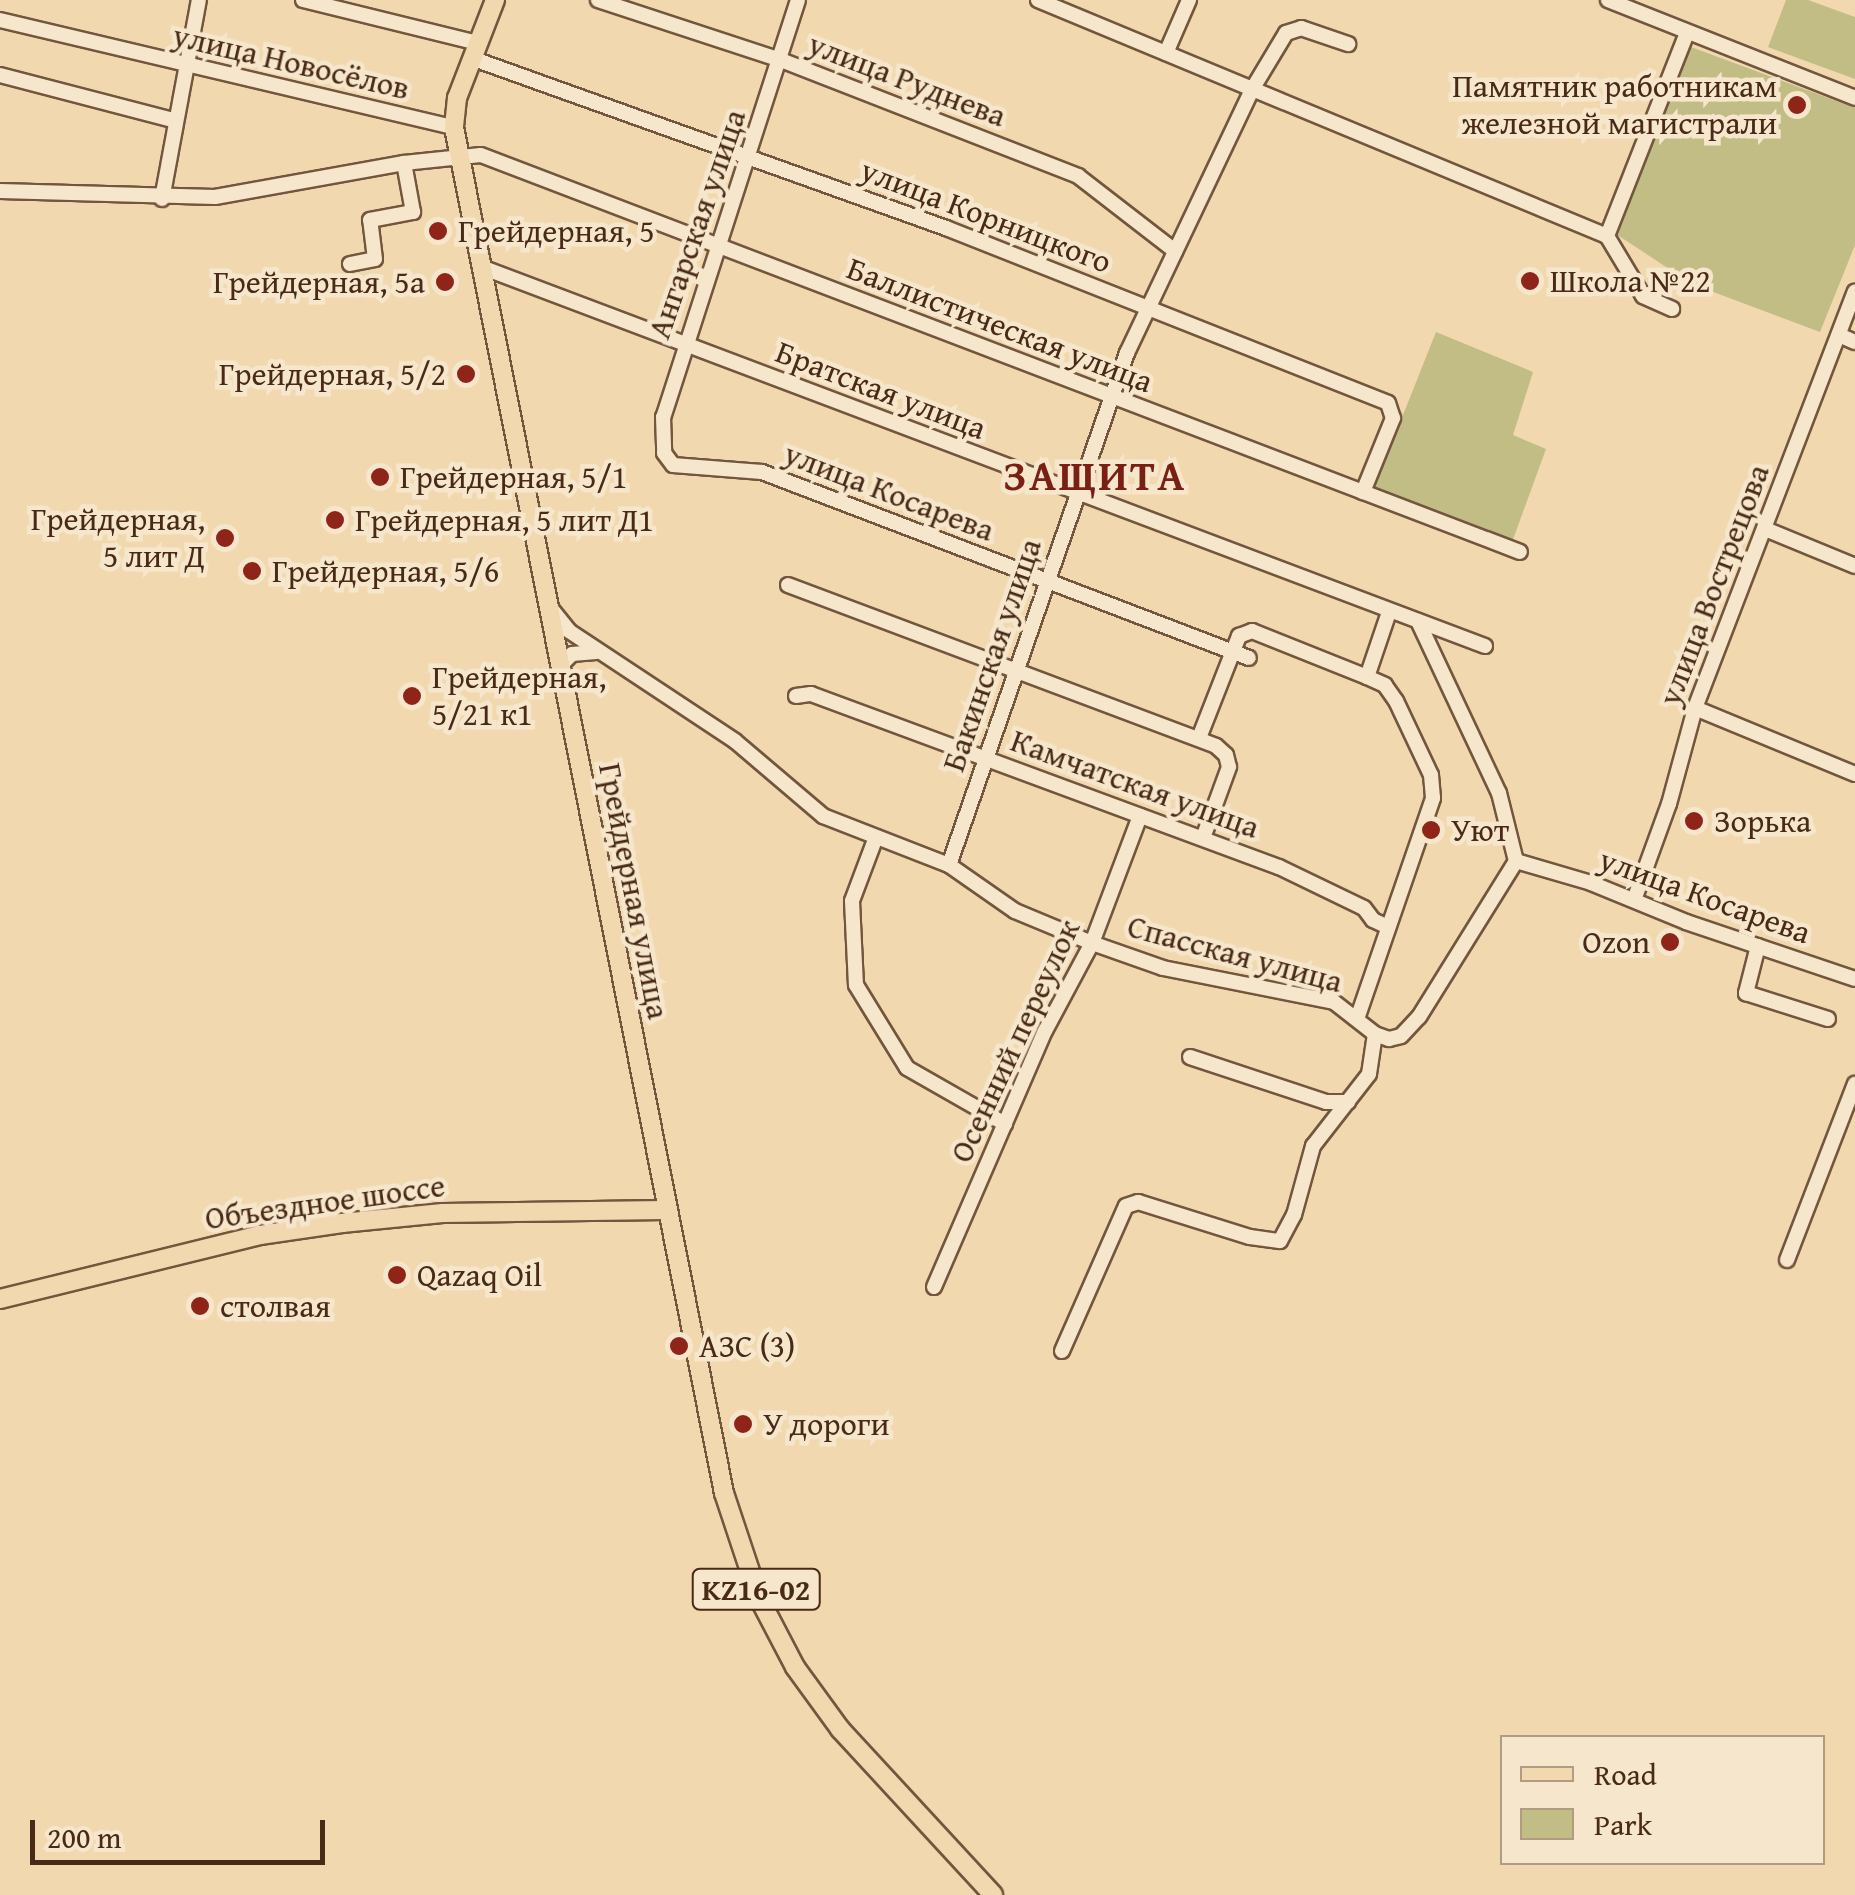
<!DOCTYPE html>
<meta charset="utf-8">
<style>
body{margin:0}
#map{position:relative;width:1855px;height:1895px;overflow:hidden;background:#f1d8af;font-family:"Gentium Book Plus",serif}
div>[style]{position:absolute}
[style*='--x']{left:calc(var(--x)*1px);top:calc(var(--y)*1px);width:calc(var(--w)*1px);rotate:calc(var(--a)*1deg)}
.green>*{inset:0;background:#c2bc85}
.roads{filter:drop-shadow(2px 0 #72563d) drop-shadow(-2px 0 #72563d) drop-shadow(0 2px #72563d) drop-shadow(0 -2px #72563d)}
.minor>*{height:14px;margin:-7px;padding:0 7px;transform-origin:7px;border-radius:7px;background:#f6e6cb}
.major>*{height:18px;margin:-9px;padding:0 9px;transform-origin:9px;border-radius:9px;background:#f1d8af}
.dots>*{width:28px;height:28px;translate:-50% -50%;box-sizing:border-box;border:5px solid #f6e6cb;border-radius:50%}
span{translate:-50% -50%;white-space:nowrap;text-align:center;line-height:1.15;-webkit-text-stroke:9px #f6e6cb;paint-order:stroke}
.shield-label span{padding:2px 8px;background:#f6e6cb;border:2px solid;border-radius:8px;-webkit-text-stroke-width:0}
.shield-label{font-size:30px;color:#482a17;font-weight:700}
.street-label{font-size:32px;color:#482a17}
.poi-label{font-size:32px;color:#482a17}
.right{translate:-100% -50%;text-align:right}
.left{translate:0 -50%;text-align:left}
.district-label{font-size:42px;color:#7a1f14;font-weight:700;letter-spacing:2.5px}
.legend{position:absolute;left:1500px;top:1735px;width:325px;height:130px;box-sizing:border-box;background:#f6e6cb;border:2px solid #b09b83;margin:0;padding:12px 18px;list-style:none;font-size:30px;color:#482a17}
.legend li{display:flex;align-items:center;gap:20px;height:50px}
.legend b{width:50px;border:2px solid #b09b83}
.scale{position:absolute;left:30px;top:1820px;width:295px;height:45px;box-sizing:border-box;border:5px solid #482a17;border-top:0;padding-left:12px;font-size:30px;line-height:35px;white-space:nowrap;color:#482a17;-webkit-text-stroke:8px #f6e6cb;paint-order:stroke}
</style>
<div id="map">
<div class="green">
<div style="clip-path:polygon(1786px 0,1808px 0,1855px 17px,1855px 79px,1768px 47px)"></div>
<div style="clip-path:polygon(1691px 47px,1855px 108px,1855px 245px,1820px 332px,1692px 284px,1613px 232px)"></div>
<div style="clip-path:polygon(1436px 332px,1533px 372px,1513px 435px,1546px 449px,1512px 542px,1374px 488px)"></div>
</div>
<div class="roads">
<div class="minor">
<div style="--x:303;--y:0;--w:180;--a:13.8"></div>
<div style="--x:598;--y:0;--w:193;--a:18.2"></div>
<div style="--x:781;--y:60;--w:319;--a:21.3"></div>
<div style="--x:1078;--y:176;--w:123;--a:37.7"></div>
<div style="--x:798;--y:0;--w:438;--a:107.9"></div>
<div style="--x:663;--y:417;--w:36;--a:88"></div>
<div style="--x:664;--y:453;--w:15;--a:53"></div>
<div style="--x:673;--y:465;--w:89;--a:4.5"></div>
<div style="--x:762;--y:472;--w:521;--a:20.9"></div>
<div style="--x:1038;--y:0;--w:616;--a:22.53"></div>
<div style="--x:1607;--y:236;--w:70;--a:59"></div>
<div style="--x:1643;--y:296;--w:32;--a:24"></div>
<div style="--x:1608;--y:0;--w:266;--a:21.6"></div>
<div style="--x:0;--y:20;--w:466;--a:13.3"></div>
<div style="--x:1166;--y:53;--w:58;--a:-66.5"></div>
<div style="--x:471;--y:58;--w:505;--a:19.69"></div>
<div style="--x:946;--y:228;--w:475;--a:21.6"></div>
<div style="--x:1388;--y:403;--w:16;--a:72"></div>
<div style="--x:1393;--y:418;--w:80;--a:112.1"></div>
<div style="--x:0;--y:75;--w:182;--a:14.6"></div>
<div style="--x:0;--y:191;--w:215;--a:1.6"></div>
<div style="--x:215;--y:197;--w:192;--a:-10.2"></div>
<div style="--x:404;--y:163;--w:77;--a:-5.9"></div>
<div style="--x:481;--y:155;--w:1112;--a:20.91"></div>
<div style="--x:162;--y:199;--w:202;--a:-79.5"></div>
<div style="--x:1607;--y:236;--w:218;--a:-68.5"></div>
<div style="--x:350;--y:264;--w:25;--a:-11"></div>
<div style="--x:375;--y:259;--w:39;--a:-97"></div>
<div style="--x:370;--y:220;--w:44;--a:-10.5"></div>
<div style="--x:413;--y:212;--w:50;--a:-100.4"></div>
<div style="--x:484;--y:268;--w:1070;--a:20.69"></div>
<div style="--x:1839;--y:335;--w:17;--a:24"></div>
<div style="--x:1765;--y:529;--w:97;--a:22.3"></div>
<div style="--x:788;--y:585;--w:457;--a:20.6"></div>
<div style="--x:1216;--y:746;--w:13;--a:42"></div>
<div style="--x:1226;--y:755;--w:12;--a:76"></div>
<div style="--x:1229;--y:767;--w:76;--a:110.1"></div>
<div style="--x:549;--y:606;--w:32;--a:51"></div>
<div style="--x:569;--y:631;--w:199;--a:33.5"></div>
<div style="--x:735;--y:741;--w:116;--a:40.4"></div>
<div style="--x:823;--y:816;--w:135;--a:21.3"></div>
<div style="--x:949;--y:865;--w:80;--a:34.9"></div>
<div style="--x:1015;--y:911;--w:83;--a:22.6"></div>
<div style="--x:1092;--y:943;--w:75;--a:19.4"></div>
<div style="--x:1163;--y:968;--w:174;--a:11.2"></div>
<div style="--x:1334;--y:1002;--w:52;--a:38"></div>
<div style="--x:1375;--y:1034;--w:15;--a:20"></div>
<div style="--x:1389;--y:1039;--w:12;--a:-14"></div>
<div style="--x:1401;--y:1036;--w:26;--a:-47"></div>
<div style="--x:1419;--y:1017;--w:184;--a:-58.1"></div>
<div style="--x:1516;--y:861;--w:78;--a:16.3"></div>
<div style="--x:1591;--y:883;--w:103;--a:22.3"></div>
<div style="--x:1686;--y:922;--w:178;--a:18.6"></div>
<div style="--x:1418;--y:621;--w:190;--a:64.8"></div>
<div style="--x:1499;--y:793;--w:70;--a:76"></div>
<div style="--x:559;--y:667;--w:18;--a:-45"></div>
<div style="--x:572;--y:654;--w:24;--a:-5"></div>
<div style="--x:796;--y:696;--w:15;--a:-8"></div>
<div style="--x:811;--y:694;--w:499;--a:20.3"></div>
<div style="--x:1279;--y:867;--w:94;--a:25.8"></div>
<div style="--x:1364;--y:908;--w:15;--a:53"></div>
<div style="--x:1373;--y:920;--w:17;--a:25"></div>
<div style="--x:1695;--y:708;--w:173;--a:22.4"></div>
<div style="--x:1199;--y:738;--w:110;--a:-68.6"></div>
<div style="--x:1239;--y:636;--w:14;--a:-21"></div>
<div style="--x:1252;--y:631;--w:124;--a:21.8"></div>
<div style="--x:876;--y:837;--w:68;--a:110.6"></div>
<div style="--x:852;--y:901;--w:84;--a:87.3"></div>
<div style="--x:856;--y:985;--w:97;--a:58.4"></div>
<div style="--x:907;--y:1068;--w:113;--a:29.7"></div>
<div style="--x:949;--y:865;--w:542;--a:-70.83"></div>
<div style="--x:1127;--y:353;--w:293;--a:-64.6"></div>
<div style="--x:1253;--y:88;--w:64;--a:-59"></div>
<div style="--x:1286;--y:33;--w:16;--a:-18"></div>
<div style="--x:1301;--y:28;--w:50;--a:18.8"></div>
<div style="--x:1634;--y:900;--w:102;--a:-70"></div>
<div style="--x:1669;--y:804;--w:99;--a:-74.8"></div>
<div style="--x:1695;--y:708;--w:446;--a:-69"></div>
<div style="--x:1758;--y:946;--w:49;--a:104.3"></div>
<div style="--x:1746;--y:993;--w:86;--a:17.6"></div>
<div style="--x:1357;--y:1019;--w:234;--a:-71"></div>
<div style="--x:1433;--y:798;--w:23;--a:-95"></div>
<div style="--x:1431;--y:775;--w:82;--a:-115.3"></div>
<div style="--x:1396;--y:701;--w:19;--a:-125"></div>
<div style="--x:1385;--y:685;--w:20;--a:-156"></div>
<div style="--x:1367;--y:677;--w:69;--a:-71.3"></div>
<div style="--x:1190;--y:1057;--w:143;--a:18.3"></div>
<div style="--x:1326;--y:1102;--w:22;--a:0"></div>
<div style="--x:1787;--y:1260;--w:189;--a:-68.9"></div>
<div style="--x:934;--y:1287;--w:279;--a:-66.6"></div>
<div style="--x:1045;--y:1031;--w:100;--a:-61.9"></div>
<div style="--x:1092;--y:943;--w:136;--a:-69.3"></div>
<div style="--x:1062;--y:1351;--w:158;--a:-66.2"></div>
<div style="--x:1126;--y:1206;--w:13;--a:-18"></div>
<div style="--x:1138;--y:1202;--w:117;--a:17.4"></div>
<div style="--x:1250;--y:1237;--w:30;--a:8"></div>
<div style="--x:1280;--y:1241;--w:30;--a:-62"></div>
<div style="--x:1294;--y:1215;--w:72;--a:-74.6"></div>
<div style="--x:1313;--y:1146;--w:91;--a:-52.1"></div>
<div style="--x:1369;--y:1074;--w:40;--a:-81.5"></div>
</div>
<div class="major">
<div style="--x:495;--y:0;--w:105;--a:111.2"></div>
<div style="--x:457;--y:98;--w:29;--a:96"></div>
<div style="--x:454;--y:127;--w:1392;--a:78.82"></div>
<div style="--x:724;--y:1493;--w:111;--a:71.6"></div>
<div style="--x:759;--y:1598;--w:78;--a:62.4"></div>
<div style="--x:795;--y:1667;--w:77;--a:54"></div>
<div style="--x:840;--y:1729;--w:226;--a:47.3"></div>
<div style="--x:0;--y:1299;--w:268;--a:-13.8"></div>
<div style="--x:260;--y:1235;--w:83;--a:-8.3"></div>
<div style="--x:342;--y:1223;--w:101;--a:-5.7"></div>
<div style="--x:443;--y:1213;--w:222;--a:-0.8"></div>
</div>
</div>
<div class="dots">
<div style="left:1797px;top:105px;background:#8f2418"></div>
<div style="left:438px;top:231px;background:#8f2418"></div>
<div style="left:1530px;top:281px;background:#8f2418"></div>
<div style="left:445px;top:282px;background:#8f2418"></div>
<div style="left:466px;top:374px;background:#8f2418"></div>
<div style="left:380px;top:477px;background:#8f2418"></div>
<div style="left:335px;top:520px;background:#8f2418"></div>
<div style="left:225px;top:538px;background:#8f2418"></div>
<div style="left:252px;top:571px;background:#8f2418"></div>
<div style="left:412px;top:696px;background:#8f2418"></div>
<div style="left:1694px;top:821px;background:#8f2418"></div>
<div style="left:1431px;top:830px;background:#8f2418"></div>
<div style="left:1670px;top:942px;background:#8f2418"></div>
<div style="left:397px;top:1275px;background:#8f2418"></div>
<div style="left:200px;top:1306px;background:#8f2418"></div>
<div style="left:679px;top:1346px;background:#8f2418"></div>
<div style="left:743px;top:1424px;background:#8f2418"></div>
</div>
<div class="shield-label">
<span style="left:756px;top:1589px">KZ16-02</span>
</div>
<div class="street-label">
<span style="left:291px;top:62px;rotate:13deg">улица Новосёлов</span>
<span style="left:907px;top:80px;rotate:21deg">улица Руднева</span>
<span style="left:986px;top:216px;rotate:21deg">улица Корницкого</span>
<span style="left:697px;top:224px;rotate:-71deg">Ангарская улица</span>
<span style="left:1000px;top:325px;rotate:21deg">Баллистическая улица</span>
<span style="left:881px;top:390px;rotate:21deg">Братская улица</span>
<span style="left:889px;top:492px;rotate:21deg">улица Косарева</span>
<span style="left:1714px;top:585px;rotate:-69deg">улица Вострецова</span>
<span style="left:992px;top:655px;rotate:-71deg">Бакинская улица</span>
<span style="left:1135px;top:784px;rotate:20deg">Камчатская улица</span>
<span style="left:634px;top:891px;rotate:79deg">Грейдерная улица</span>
<span style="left:1705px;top:896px;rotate:20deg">улица Косарева</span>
<span style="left:1235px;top:954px;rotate:15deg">Спасская улица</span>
<span style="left:1015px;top:1041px;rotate:-65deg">Осенний переулок</span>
<span style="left:325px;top:1202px;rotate:-8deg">Объездное шоссе</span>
</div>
<div class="poi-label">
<span class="right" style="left:1777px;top:105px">Памятник работникам<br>железной магистрали</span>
<span class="left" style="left:458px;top:231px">Грейдерная, 5</span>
<span class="left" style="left:1550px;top:281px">Школа №22</span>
<span class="right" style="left:425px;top:282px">Грейдерная, 5а</span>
<span class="right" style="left:446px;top:374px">Грейдерная, 5/2</span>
<span class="left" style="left:400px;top:477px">Грейдерная, 5/1</span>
<span class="right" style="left:205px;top:538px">Грейдерная,<br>5 лит Д</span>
<span class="left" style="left:355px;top:520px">Грейдерная, 5 лит Д1</span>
<span class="left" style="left:272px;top:571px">Грейдерная, 5/6</span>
<span class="left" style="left:432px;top:696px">Грейдерная,<br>5/21 к1</span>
<span class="left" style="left:1714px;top:821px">Зорька</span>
<span class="left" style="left:1451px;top:830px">Уют</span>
<span class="right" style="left:1650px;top:942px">Ozon</span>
<span class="left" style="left:417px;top:1275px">Qazaq Oil</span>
<span class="left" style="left:220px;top:1306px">столвая</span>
<span class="left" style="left:699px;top:1346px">АЗС (3)</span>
<span class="left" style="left:763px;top:1424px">У дороги</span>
</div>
<div class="district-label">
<span style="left:1095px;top:475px">ЗАЩИТА</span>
</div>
<ul class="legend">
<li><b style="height:12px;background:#f1d8af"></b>Road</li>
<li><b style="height:28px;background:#c2bc85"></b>Park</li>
</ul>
<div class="scale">200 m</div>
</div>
